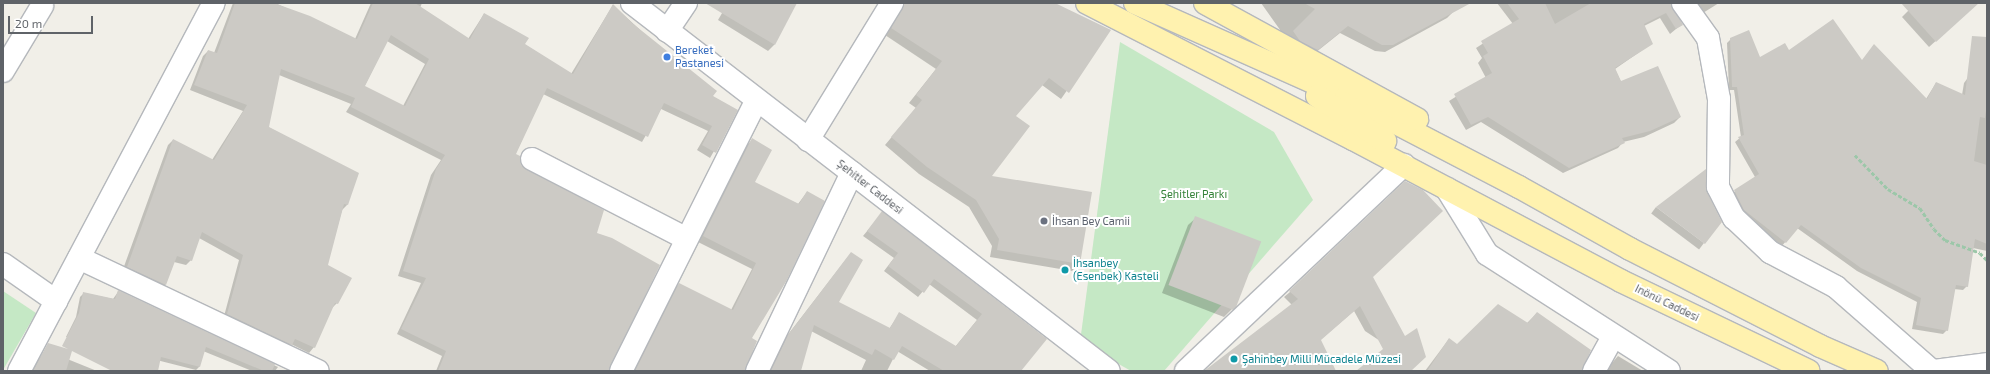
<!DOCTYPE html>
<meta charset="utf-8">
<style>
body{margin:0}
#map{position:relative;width:1990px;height:374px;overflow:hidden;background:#f1efe8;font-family:"Exo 2",sans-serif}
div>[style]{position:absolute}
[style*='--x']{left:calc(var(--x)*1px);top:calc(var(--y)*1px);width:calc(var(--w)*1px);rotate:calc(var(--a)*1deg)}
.green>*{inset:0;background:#c5e8c5}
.shadow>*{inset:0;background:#0003;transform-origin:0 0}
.building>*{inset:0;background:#cccac5;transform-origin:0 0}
.path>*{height:2.5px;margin-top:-1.25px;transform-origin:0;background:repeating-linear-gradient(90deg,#9cc7a9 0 4px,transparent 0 6px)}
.roads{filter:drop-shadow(1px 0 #b5b8bc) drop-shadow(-1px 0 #b5b8bc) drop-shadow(0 1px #b5b8bc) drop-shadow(0 -1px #b5b8bc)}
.minor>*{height:22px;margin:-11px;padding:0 11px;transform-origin:11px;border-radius:11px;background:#fff}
.major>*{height:22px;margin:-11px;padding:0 11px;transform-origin:11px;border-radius:11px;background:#fff2af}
.dots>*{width:11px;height:11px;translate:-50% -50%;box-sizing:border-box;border:2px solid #fff;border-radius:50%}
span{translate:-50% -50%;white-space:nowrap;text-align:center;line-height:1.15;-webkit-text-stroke:4px #fff;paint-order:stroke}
.shop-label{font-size:11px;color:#366cbe}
.left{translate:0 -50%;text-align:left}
.street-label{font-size:11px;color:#5f6368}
.park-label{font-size:11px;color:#348238}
.worship-label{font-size:11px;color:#5b616d}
.culture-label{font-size:11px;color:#0d838f}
.frame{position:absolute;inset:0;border:4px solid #5f6368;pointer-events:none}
.scale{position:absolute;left:8px;top:16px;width:85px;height:18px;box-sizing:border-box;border:2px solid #5f6368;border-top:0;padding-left:5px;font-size:12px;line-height:14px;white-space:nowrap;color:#5f6368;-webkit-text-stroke:3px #fff;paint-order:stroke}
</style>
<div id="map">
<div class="green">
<div style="clip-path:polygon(1120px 42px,1274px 132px,1313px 200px,1164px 371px,1131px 371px,1080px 342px)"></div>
<div style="clip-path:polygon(3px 291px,36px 313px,3px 370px)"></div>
</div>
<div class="shadow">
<div style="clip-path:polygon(evenodd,233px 3px,275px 3px,355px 39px,371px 3px,422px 3px,420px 8px,468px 39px,484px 14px,524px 44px,571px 74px,613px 5px,712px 96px,737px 111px,710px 158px,697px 150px,708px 131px,661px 109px,642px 142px,543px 94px,515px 155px,520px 166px,596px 233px,608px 371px,436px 371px,442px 356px,397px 334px,421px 283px,398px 276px,431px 175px,441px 160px,346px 112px,351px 104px,279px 75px,268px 127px,358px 174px,347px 205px,342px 210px,327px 265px,337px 303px,332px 308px,314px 347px,309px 353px,291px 344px,286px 349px,223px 320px,239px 260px,199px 238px,191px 260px,186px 265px,174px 262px,165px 285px,160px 290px,122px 272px,168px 145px,173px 140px,212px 160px,243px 111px,190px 90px,203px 56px,208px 51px,214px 53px,233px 3px,387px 41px,425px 64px,403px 106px,364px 87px,387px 41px)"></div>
<div style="clip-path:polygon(728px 3px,796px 3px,774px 45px,768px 51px,718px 20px)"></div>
<div style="clip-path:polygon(896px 3px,1053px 3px,1109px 30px,1061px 99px,1042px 85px,1015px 116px,990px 177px,1079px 263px,1072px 271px,990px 257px,992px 246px,969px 207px,919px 174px,885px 145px,916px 108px,909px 103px,936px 69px,885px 35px)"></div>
<div style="clip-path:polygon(1261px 3px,1448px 3px,1454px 11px,1447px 18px,1385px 52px,1375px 51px,1340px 33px,1310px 57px,1293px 48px)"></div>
<div style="clip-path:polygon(1497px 3px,1670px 3px,1682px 24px,1670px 34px,1660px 18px,1644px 26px,1651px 44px,1615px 69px,1621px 82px,1680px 117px,1674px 123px,1644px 137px,1623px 142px,1618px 148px,1563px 173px,1481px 122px,1466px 130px,1449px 101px,1486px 78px,1478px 63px,1482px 58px,1476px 48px,1513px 24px)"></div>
<div style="clip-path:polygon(1689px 3px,1719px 3px,1698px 16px)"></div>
<div style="clip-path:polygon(1916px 3px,1978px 3px,1929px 47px,1902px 17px)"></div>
<div style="clip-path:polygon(1731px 39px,1760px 58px,1789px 51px,1862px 61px,1874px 45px,1926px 99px,1936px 83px,1962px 95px,1964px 83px,1967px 79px,1987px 81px,1987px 251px,1973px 248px,1967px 286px,1963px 290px,1954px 289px,1947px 330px,1943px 334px,1912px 329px,1917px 302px,1857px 271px,1797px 228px,1781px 247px,1740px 214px,1730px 195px,1755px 177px,1735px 142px,1741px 137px,1734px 90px,1729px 90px,1727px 43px)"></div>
<div style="clip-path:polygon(752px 140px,753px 183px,798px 204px,807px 192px,751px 338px,744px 371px,633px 371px,674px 289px,679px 284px,731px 310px,752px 269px,698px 242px,747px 145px)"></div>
<div style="left:1656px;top:207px;width:60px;height:8px;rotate:37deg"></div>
<div style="clip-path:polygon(882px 213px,1046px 339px,1019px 371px,930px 371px,897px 351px,887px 371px,861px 371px,866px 360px,811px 331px,797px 371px,769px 371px,783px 341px,851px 253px,837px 303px,889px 329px,900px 313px,955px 347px,977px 320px,929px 284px,918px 297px,884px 271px,894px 258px,863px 236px)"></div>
<div style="clip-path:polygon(1196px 218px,1260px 242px,1232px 309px,1224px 317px,1162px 293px,1188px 225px)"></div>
<div style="clip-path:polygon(1372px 277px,1409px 360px,1365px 331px,1354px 311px,1320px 340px,1335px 371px,1207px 371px,1292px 305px,1284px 297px,1290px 292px)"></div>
<div style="clip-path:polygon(118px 292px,278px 367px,275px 371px,252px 371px,203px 351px,199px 367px,196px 370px,66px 337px,76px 317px,80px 297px,84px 293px,113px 299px)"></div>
<div style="clip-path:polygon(1537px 313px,1580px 371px,1425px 371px,1449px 339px,1457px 345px,1527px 323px)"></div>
<div style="clip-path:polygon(45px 350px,97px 371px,31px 371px)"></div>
<div style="clip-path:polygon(1618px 356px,1643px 371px,1605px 371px)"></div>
</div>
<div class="building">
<div style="clip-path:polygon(evenodd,235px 3px,274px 3px,310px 16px,357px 39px,373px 3px,415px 3px,470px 39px,484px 13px,529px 38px,525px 44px,573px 74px,613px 4px,632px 23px,717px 91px,713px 96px,738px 110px,716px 153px,702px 145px,712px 126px,664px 103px,648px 137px,547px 88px,516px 154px,520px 156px,521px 165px,604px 210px,597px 233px,612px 238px,660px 265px,609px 371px,438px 371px,446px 351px,401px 329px,426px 278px,403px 271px,436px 169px,445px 155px,351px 107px,355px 98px,281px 69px,269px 127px,359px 173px,348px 205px,344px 204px,328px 265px,352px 278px,338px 304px,335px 303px,315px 348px,295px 339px,292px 345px,227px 314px,243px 255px,202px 232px,192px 261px,177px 256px,166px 285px,127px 267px,173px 139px,214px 160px,247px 105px,194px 85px,208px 50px,217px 53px,235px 3px,391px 35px,429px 59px,405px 106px,365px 86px,391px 35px)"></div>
<div style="clip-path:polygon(705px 3px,797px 3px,775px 45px)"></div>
<div style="clip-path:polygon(904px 3px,1055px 3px,1111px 30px,1069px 93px,1049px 78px,1016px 116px,1030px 126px,992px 176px,1092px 192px,1080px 264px,997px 250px,999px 239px,976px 200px,927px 167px,891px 137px,922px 100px,916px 95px,942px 61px,891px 28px)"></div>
<div style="clip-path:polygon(1304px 3px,1471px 3px,1393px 45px,1382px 45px,1348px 26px,1318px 50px,1300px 41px,1293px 31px,1315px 9px)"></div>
<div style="clip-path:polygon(1507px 3px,1545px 3px,1555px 24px,1591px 3px,1671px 3px,1683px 25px,1676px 29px,1666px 13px,1644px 24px,1653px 44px,1615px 68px,1621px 81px,1658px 66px,1681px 117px,1650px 131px,1622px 138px,1625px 143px,1569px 168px,1488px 117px,1471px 125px,1454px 94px,1492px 73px,1483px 56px,1488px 53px,1481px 41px,1519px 19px)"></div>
<div style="clip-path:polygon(1901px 3px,1979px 3px,1936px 42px)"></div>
<div style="clip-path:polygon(1833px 19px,1862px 60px,1874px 44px,1927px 99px,1936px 82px,1965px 95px,1972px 36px,1987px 37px,1987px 103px,1985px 118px,1980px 117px,1974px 161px,1987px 165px,1987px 244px,1975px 239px,1968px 287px,1956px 285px,1948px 331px,1916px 325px,1921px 298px,1861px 268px,1801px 225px,1786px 243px,1744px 210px,1734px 190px,1759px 174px,1738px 137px,1744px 135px,1737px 87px,1732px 87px,1730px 38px,1749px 30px,1760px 57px,1785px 43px,1789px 50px)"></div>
<div style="clip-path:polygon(752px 138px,772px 150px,755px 182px,799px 204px,807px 191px,825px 201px,787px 280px,752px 338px,757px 341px,745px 371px,635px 371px,679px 283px,733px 310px,756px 263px,703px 236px)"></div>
<div style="clip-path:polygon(1706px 169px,1707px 192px,1722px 222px,1705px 244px,1656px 207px)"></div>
<div style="clip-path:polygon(1405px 181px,1423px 190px,1443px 211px,1373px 277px,1405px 336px,1417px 328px,1426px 357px,1411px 371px,1356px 371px,1383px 349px,1360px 306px,1321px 340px,1336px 371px,1204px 371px,1298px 299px,1289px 291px)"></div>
<div style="clip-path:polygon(882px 211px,1047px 339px,1021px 371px,944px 371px,902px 346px,894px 360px,875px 349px,872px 355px,814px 325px,801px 371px,771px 371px,788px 335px,851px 252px,863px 260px,839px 302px,890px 328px,899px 312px,956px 346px,982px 314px,934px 279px,924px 293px,888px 266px,898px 253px,867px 231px)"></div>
<div style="left:1195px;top:216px;width:71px;height:74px;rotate:21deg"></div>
<div style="clip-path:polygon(118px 290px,275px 364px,272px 371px,264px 371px,206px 347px,200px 367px,161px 357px,158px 371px,112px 371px,72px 351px,66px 371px,33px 371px,48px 343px,68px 349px,62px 346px,79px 313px,83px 292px,115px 299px)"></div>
<div style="clip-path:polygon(1498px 304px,1528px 323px,1537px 312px,1591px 350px,1582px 371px,1427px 371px,1449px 338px,1457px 344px)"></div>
</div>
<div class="path">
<div style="--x:1855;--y:155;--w:47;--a:45.9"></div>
<div style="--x:1888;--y:189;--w:37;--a:31"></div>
<div style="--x:1920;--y:208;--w:25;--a:56"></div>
<div style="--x:1934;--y:229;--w:16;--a:45"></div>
<div style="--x:1945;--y:240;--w:37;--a:20"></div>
<div style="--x:1980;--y:253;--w:10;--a:45"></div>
</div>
<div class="roads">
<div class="minor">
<div style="--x:632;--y:3;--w:602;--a:37.65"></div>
<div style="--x:1683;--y:3;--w:43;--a:54.5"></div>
<div style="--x:1708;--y:38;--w:62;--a:79.8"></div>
<div style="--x:1719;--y:99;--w:88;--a:90.7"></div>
<div style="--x:1718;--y:187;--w:35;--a:63"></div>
<div style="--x:1734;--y:218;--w:50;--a:43.4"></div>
<div style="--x:1770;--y:252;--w:75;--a:27.9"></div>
<div style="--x:1836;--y:287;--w:128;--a:41.2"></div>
<div style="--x:667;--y:31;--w:34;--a:-56"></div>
<div style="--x:3;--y:71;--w:76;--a:-59"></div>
<div style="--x:808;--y:140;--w:161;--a:-58.5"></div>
<div style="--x:532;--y:159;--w:174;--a:27.3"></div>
<div style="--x:1447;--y:189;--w:76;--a:58.4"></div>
<div style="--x:1487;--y:254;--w:216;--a:32.7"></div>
<div style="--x:79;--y:258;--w:264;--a:25.3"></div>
<div style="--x:3;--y:264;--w:65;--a:34.9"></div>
<div style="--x:19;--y:371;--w:416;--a:-62.1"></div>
<div style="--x:621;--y:371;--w:303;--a:-63.4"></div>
<div style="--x:757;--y:371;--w:220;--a:-64.4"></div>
<div style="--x:1186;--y:371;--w:300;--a:-43.4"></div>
<div style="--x:1594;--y:371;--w:39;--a:-61"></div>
<div style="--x:1934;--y:371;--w:53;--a:-7.5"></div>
</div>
<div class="major">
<div style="--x:1087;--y:3;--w:299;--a:27.1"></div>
<div style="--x:1353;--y:139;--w:303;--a:27.9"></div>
<div style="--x:1621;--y:281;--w:208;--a:25.6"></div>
<div style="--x:1135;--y:3;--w:231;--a:24"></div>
<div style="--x:1346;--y:97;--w:195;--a:27.5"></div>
<div style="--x:1519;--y:187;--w:127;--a:29.2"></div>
<div style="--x:1630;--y:249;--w:213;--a:27"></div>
<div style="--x:1820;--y:346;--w:62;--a:23.7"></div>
<div style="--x:1205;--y:3;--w:242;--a:28.7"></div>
<div style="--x:1317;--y:96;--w:82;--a:33.5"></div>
</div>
</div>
<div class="dots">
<div style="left:667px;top:57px;background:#3f7fe0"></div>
<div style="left:1044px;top:221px;background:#6b7280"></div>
<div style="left:1065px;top:270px;background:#0f9aa8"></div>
<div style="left:1234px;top:359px;background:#0f9aa8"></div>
</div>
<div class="shop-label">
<span class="left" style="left:675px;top:57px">Bereket<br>Pastanesi</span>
</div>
<div class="street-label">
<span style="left:870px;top:187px;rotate:38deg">Şehitler Caddesi</span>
<span style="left:1667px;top:303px;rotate:26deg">Inönü Caddesi</span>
</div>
<div class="park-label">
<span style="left:1194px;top:194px">Şehitler Parkı</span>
</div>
<div class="worship-label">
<span class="left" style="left:1052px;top:221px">İhsan Bey Camii</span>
</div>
<div class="culture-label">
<span class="left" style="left:1073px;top:270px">İhsanbey<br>(Esenbek) Kasteli</span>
<span class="left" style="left:1242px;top:359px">Şahinbey Milli Mücadele Müzesi</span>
</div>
<div class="frame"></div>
<div class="scale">20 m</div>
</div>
